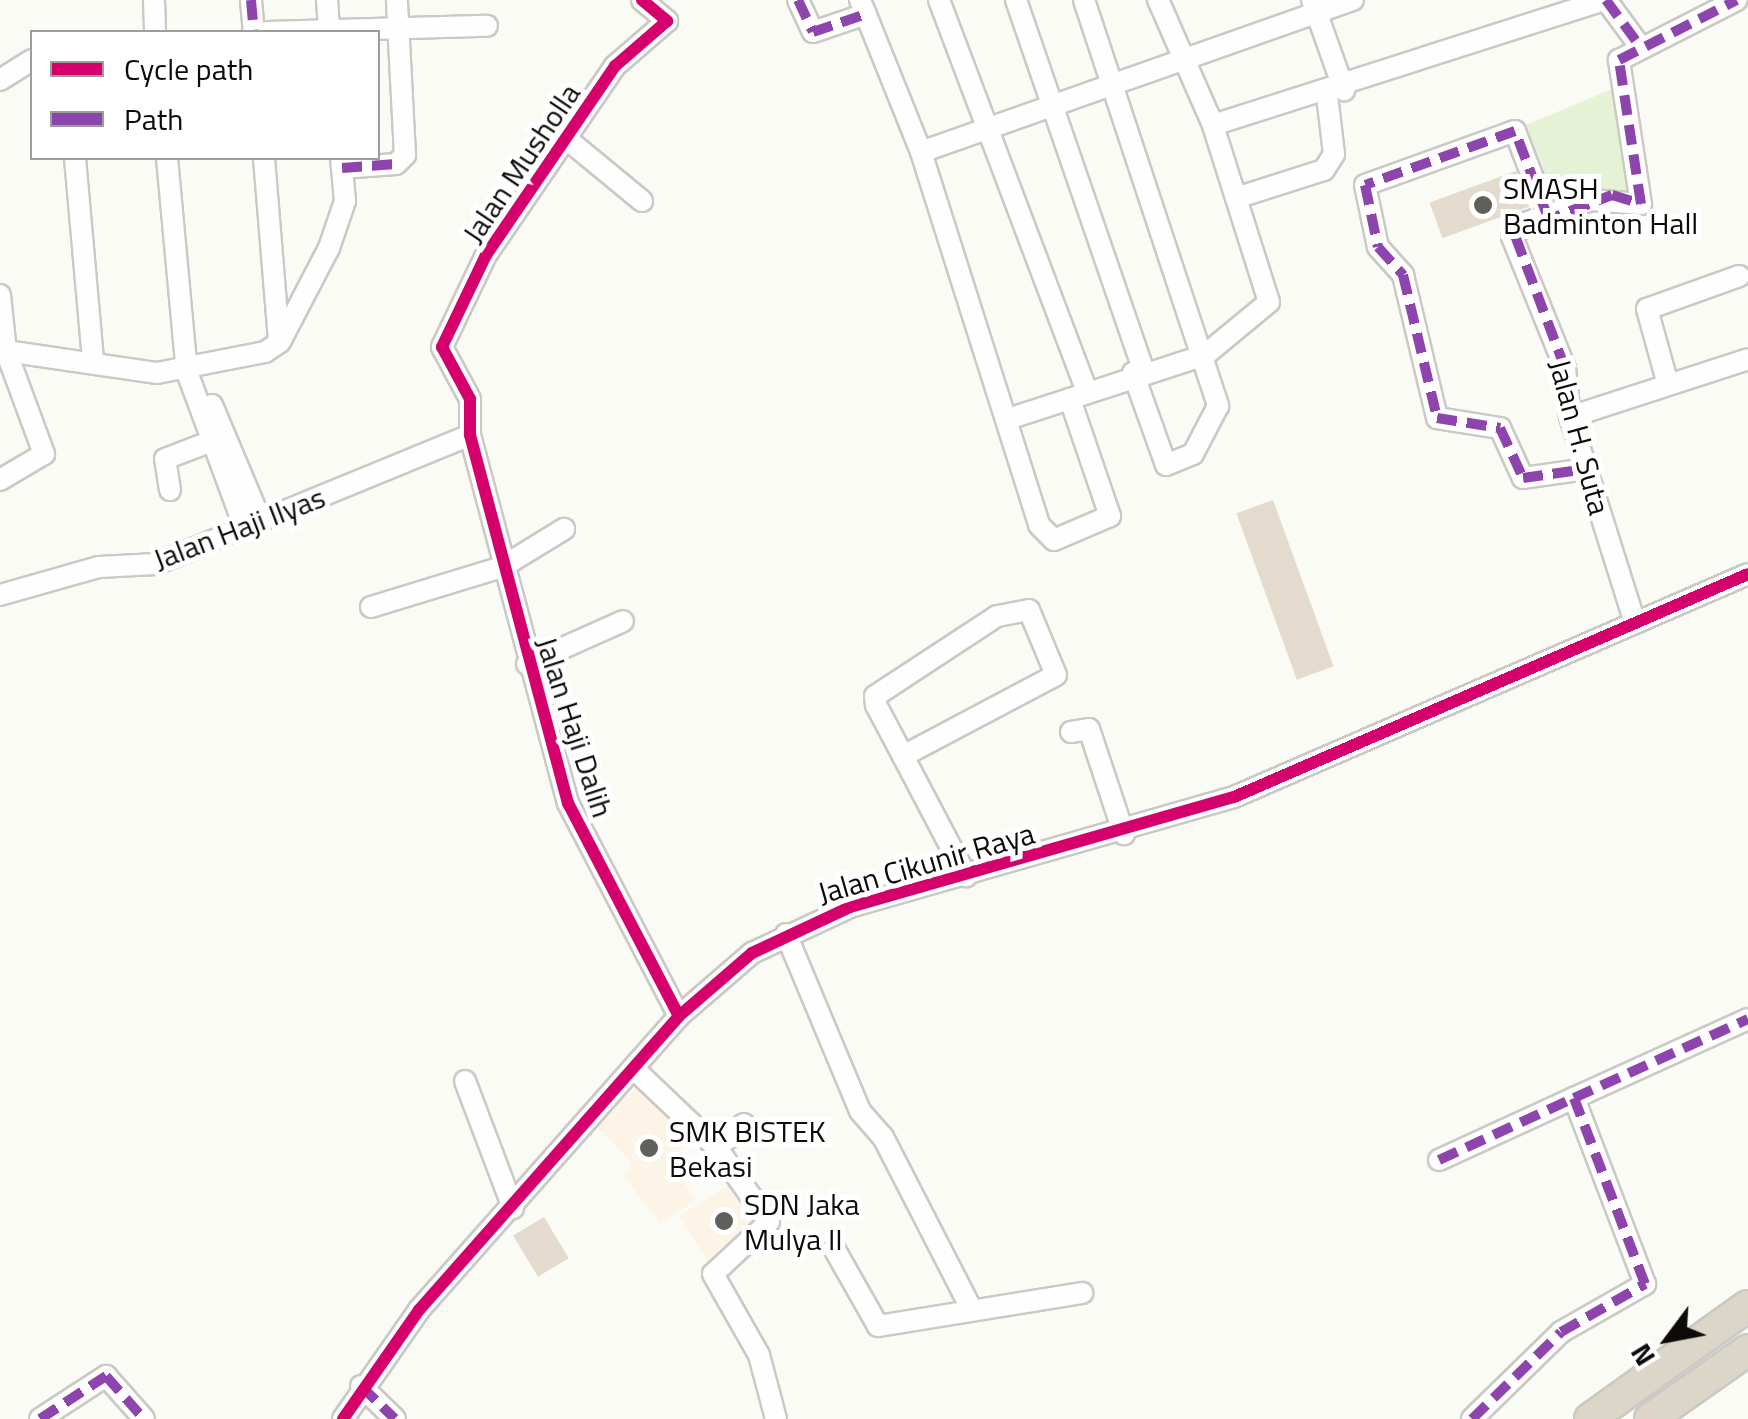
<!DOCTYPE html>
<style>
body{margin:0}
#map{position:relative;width:1748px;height:1419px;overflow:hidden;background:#fbfbf6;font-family:"Titillium Web",sans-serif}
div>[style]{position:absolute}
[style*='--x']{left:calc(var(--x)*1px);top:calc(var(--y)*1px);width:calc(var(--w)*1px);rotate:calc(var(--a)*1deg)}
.education>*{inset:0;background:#fcf5e7;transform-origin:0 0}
.green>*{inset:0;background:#e6f2d6}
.building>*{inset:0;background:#e4dbce;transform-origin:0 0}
.roads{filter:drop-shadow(2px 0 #cac9c6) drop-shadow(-2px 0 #cac9c6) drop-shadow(0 2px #cac9c6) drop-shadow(0 -2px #cac9c6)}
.minor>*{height:20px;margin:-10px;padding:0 10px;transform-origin:10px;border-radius:10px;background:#fefefe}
.highway>*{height:30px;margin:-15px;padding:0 15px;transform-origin:15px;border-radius:15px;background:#dcd6c8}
.quiet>*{height:10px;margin-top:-5px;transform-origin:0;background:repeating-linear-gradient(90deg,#8e44ad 0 20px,transparent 0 30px)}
.cycleway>*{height:12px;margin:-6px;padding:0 6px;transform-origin:6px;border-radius:6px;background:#d6006c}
.dots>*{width:28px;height:28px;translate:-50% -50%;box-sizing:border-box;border:5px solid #fff;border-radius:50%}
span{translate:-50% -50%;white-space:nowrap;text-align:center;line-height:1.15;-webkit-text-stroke:10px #fff;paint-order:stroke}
.street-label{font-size:30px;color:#0c0b09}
.poi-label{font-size:30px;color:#0c0b09}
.left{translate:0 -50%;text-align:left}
.legend{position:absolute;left:30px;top:30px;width:350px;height:130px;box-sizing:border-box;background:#fff;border:2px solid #9e9d9d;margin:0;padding:12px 18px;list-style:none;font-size:30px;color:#0c0b09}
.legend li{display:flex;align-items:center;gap:20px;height:50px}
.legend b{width:50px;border:2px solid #9e9d9d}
.north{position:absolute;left:1618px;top:1289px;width:100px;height:100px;-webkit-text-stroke:8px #fff;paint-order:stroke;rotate:238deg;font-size:28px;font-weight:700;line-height:40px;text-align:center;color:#0c0b09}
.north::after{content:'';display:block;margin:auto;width:35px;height:45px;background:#0c0b09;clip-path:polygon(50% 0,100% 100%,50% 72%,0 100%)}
</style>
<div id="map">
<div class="education">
<div style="clip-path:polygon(641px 1082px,697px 1137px,668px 1159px,696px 1200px,660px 1224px,624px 1176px,632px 1164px,596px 1126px)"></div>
<div style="left:737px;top:1179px;width:56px;height:69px;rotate:57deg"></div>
</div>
<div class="green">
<div style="clip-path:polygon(1617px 87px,1641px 195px,1627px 200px,1615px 190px,1550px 207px,1521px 127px)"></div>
</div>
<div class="building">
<div style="left:1516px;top:171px;width:38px;height:92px;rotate:70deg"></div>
<div style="left:1273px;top:500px;width:177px;height:39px;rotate:70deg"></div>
<div style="left:544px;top:1217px;width:48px;height:36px;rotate:59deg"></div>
</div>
<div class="roads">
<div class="minor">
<div style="--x:154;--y:0;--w:32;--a:88"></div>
<div style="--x:251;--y:0;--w:32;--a:85"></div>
<div style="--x:327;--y:0;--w:32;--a:86"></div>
<div style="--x:642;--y:0;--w:33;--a:40"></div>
<div style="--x:667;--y:21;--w:69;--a:139.1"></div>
<div style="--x:615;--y:66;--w:229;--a:124.3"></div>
<div style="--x:486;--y:255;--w:102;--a:115.6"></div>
<div style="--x:442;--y:347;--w:59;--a:61.7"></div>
<div style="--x:470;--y:399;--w:36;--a:90"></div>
<div style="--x:470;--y:435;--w:381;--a:75.1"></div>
<div style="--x:568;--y:803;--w:240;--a:62.5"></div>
<div style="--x:798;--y:0;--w:35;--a:65"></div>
<div style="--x:813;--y:32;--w:56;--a:-18.8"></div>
<div style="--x:860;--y:0;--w:164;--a:68.1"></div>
<div style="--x:921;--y:152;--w:391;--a:72.4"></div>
<div style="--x:1039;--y:525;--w:21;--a:45"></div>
<div style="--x:1054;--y:540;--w:61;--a:-23.2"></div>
<div style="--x:1110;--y:516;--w:124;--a:-108.9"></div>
<div style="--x:939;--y:0;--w:418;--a:69.3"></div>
<div style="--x:1016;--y:0;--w:390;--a:71"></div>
<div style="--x:1084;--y:0;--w:428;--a:71.7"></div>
<div style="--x:1218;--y:406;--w:54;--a:117.5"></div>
<div style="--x:1193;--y:454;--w:29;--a:158"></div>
<div style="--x:1166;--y:465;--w:98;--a:-109.7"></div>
<div style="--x:1312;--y:0;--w:96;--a:70.4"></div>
<div style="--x:1606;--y:0;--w:56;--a:53.7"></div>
<div style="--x:267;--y:32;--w:220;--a:-1.6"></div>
<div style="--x:0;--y:80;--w:38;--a:-32"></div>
<div style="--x:1213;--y:125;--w:410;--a:-17.7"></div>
<div style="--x:568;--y:140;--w:96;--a:39.5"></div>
<div style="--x:921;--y:152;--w:458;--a:-19.4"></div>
<div style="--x:75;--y:158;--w:201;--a:84.9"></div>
<div style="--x:167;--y:158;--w:215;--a:84.7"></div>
<div style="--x:187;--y:372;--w:164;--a:69.7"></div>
<div style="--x:264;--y:158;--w:183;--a:85.3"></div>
<div style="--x:342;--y:168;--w:54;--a:-4.2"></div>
<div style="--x:396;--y:164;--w:13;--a:-45"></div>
<div style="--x:405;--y:155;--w:155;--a:-93"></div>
<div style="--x:1236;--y:198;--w:92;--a:-17.7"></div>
<div style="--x:1324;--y:170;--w:19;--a:-58"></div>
<div style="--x:1334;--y:154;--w:59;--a:-96.8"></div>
<div style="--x:1547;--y:215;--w:90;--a:-110.9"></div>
<div style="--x:1515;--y:131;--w:159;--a:160.2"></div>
<div style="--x:1365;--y:185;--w:63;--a:78.2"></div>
<div style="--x:1378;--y:247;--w:38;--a:48"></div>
<div style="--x:1403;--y:275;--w:147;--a:76.6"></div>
<div style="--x:1437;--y:418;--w:64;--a:9"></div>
<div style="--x:1500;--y:428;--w:55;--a:65.3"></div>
<div style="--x:1523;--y:478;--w:64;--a:-8.1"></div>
<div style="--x:0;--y:295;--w:56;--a:83.9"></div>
<div style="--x:6;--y:351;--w:110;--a:69.7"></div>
<div style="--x:44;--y:454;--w:51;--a:149.4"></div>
<div style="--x:0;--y:342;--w:11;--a:56"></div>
<div style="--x:6;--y:351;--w:153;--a:8.3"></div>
<div style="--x:157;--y:373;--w:110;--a:-11"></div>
<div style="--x:265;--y:352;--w:18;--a:-34"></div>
<div style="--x:280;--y:342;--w:106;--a:-62.5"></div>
<div style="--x:329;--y:248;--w:50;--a:-71.2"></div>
<div style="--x:345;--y:201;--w:43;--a:-95.3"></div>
<div style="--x:1667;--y:381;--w:75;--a:-105.5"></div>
<div style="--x:1647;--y:309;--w:98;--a:-19.7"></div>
<div style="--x:212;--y:405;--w:124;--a:67.2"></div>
<div style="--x:1570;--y:417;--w:187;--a:-18"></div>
<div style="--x:1008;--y:419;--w:207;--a:-18"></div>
<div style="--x:1205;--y:355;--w:83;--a:-39.6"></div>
<div style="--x:1269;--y:302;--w:186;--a:-107.6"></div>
<div style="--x:1213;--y:125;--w:137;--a:-113.7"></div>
<div style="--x:170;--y:490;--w:31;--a:-99"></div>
<div style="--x:165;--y:459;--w:50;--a:-21"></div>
<div style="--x:0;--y:595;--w:103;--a:-15.8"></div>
<div style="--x:99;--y:567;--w:57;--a:-3"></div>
<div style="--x:156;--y:564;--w:339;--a:-22.3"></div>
<div style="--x:371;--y:607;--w:137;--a:-17"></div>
<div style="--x:502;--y:567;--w:73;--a:-31.5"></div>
<div style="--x:1635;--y:623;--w:216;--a:-107.5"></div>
<div style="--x:1570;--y:417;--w:49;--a:-95.8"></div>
<div style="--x:1565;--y:368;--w:141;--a:-112"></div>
<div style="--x:1512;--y:237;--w:22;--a:-43"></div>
<div style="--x:1528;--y:222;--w:68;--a:-19"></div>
<div style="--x:1592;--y:200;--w:49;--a:4.7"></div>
<div style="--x:1641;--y:204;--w:146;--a:-98.7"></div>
<div style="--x:1619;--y:60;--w:132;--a:-27"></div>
<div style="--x:527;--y:664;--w:105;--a:-24.1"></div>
<div style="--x:1071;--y:732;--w:18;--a:-9"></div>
<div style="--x:1089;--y:729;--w:111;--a:71.6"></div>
<div style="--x:903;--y:756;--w:173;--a:-27.9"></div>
<div style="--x:1056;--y:675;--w:70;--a:-112.6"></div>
<div style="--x:1029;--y:610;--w:33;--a:169"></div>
<div style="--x:997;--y:616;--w:146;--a:146.7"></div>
<div style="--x:875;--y:696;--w:9;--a:84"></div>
<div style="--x:876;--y:705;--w:58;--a:62.1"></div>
<div style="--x:903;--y:756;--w:136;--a:62.3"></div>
<div style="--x:786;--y:934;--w:192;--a:67.3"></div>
<div style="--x:860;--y:1111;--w:35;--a:49"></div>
<div style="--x:883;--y:1137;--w:190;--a:62.8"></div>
<div style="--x:634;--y:1069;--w:115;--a:43.6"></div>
<div style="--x:717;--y:1148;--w:90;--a:54.9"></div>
<div style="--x:769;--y:1222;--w:76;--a:137.1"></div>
<div style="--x:713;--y:1274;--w:93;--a:60.4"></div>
<div style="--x:759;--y:1355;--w:66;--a:75.1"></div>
<div style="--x:465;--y:1081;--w:136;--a:69.3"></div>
<div style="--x:717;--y:1148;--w:36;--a:-42"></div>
<div style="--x:1439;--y:1160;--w:149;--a:-24.7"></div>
<div style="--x:835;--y:1250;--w:87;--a:60.5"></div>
<div style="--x:878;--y:1326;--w:207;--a:-9.2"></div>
<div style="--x:361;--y:1386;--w:47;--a:44.1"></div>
<div style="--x:40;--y:1419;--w:79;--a:-33.1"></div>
<div style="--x:106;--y:1376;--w:57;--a:48.5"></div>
<div style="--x:343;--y:1419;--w:133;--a:-55.1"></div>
<div style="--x:419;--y:1310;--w:392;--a:-48.5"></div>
<div style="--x:679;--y:1016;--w:96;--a:-40.8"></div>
<div style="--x:752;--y:953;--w:108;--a:-25.1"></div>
<div style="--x:850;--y:907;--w:399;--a:-16"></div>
<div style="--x:1234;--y:797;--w:560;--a:-23.45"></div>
<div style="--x:1472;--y:1419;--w:124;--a:-44.3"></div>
<div style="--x:1561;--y:1332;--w:97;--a:-29.7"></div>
<div style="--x:1645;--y:1284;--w:199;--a:-110.9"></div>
<div style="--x:1574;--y:1098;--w:191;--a:-24.4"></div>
</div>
<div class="highway">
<div style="--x:1590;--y:1419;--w:194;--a:-35.6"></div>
<div style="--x:1650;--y:1419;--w:120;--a:-35.1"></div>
</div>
</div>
<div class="quiet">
<div style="--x:251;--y:0;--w:32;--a:85"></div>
<div style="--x:798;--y:0;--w:35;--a:65"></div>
<div style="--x:813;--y:32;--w:56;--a:-18.8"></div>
<div style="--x:1606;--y:0;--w:56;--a:53.7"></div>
<div style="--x:342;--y:168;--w:54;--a:-4.2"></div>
<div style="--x:1547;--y:215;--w:90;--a:-110.9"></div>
<div style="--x:1515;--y:131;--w:159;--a:160.2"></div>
<div style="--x:1365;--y:185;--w:63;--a:78.2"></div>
<div style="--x:1378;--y:247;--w:38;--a:48"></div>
<div style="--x:1403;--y:275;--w:147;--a:76.6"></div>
<div style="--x:1437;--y:418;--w:64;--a:9"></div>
<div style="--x:1500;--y:428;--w:55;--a:65.3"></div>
<div style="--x:1523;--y:478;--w:64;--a:-8.1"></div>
<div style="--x:1570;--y:417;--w:49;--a:-95.8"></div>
<div style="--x:1565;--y:368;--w:144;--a:-110.7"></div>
<div style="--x:1514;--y:233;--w:105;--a:-21.2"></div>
<div style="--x:1612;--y:195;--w:30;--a:17"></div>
<div style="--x:1641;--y:204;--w:146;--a:-98.7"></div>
<div style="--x:1619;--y:60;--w:132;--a:-27"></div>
<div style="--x:1439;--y:1160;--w:149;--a:-24.7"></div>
<div style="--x:361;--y:1386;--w:47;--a:44.1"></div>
<div style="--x:40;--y:1419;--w:79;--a:-33.1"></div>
<div style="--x:106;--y:1376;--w:57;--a:48.5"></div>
<div style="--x:1472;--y:1419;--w:124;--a:-44.3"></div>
<div style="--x:1561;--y:1332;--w:97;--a:-29.7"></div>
<div style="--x:1645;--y:1284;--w:199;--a:-110.9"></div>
<div style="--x:1574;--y:1098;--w:191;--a:-24.4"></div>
</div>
<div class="cycleway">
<div style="--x:642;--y:0;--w:33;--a:40"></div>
<div style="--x:667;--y:21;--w:69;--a:139.1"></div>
<div style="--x:615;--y:66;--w:229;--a:124.3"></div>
<div style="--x:486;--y:255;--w:102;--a:115.6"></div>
<div style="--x:442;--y:347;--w:59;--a:61.7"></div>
<div style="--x:470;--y:399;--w:36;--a:90"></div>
<div style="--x:470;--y:435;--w:381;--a:75.1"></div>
<div style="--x:568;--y:803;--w:240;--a:62.5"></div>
<div style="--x:343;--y:1419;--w:133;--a:-55.1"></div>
<div style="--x:419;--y:1310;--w:392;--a:-48.5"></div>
<div style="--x:679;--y:1016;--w:96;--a:-40.8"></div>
<div style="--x:752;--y:953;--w:108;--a:-25.1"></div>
<div style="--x:850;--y:907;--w:399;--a:-16"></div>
<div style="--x:1234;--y:797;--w:560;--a:-23.45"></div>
</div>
<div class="dots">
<div style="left:1483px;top:205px;background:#605f5c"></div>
<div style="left:649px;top:1148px;background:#605f5c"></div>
<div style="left:724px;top:1221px;background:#605f5c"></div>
</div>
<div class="street-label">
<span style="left:521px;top:163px;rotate:-56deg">Jalan Musholla</span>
<span style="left:1580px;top:437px;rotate:75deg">Jalan H. Suta</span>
<span style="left:239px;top:528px;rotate:-21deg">Jalan Haji Ilyas</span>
<span style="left:575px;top:727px;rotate:72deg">Jalan Haji Dalih</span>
<span style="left:926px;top:863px;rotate:-16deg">Jalan Cikunir Raya</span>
</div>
<div class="poi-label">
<span class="left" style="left:1503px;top:205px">SMASH<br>Badminton Hall</span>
<span class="left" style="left:669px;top:1148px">SMK BISTEK<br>Bekasi</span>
<span class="left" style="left:744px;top:1221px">SDN Jaka<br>Mulya II</span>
</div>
<ul class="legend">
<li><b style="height:12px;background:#d6006c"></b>Cycle path</li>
<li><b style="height:12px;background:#8e44ad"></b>Path</li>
</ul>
<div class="north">N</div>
</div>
